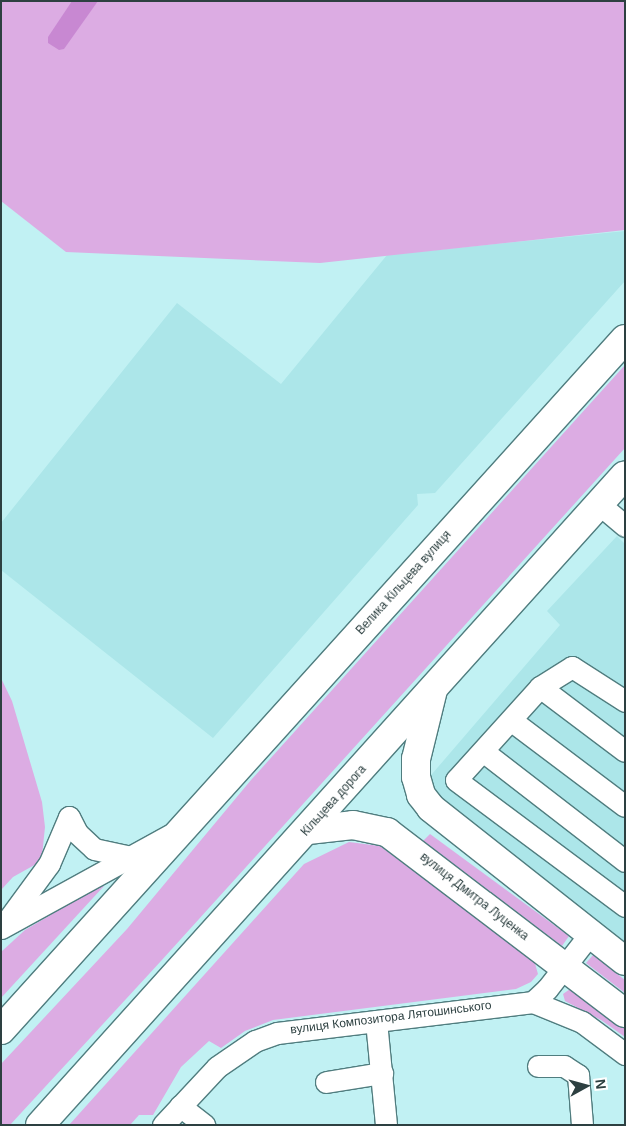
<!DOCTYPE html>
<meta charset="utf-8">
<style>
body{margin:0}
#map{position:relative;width:626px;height:1126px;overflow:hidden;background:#c1f1f3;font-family:Helvetica,sans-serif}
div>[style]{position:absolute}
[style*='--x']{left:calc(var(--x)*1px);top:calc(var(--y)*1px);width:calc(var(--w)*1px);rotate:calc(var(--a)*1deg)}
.built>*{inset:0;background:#ace6e9}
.green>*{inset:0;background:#dcace3}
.water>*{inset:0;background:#c888d2}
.roads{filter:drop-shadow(1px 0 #507d7f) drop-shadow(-1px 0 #507d7f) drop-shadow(0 1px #507d7f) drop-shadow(0 -1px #507d7f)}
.minor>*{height:21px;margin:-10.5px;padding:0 10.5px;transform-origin:10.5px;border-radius:10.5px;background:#fff}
.major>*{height:28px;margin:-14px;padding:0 14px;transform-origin:14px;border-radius:14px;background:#fff}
.highway>*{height:28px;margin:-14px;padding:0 14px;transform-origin:14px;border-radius:14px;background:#fff}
span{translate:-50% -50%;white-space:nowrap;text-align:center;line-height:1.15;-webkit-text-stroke:4.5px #fff;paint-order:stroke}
.street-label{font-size:12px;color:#2d4041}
.frame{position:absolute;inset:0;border:2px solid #2d4041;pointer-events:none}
.north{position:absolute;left:561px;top:1061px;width:50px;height:50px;-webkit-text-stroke:4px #fff;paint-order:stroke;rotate:83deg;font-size:14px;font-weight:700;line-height:20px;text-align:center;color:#2d4041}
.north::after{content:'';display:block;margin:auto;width:18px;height:22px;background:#2d4041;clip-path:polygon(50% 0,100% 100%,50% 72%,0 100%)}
</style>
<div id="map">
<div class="built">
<div style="clip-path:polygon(625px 231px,625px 281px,435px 493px,417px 494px,418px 505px,213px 738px,1px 570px,1px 523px,177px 303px,281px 384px,387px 255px)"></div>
<div style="clip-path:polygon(617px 536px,625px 544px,625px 947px,430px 797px,426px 781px,560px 625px,547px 611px)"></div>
</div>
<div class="green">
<div style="clip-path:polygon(1px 1px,625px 1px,625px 230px,320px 263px,66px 252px,1px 201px)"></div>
<div style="clip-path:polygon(625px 365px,625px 448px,161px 961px,10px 1125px,1px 1125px,1px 1064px,127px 929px,251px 780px)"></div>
<div style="clip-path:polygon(1px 678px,12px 701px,42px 802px,45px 827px,42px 856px,38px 863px,13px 877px,1px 890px)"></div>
<div style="clip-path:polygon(430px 834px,569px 936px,562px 946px,423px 841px)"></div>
<div style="clip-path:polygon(349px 842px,380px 846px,534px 960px,538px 974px,531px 982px,516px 989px,273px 1020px,245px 1031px,221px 1048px,209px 1041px,181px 1067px,153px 1115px,139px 1115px,130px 1125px,69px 1125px,304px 864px)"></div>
<div style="clip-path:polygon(103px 884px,104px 886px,1px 998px,1px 952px,25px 930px)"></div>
<div style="clip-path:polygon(593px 955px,625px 980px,625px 993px,586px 963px)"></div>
<div style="clip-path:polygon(573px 987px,625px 1026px,625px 1037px,601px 1020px,565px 1001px,563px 994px)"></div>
</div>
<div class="water">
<div style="clip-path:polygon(72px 1px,98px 1px,64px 49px,59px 50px,48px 43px,48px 37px)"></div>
</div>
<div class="roads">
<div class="minor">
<div style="--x:599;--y:504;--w:34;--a:40"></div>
<div style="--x:540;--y:687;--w:106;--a:37"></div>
<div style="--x:625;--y:701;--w:63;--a:-147.3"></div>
<div style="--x:572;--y:667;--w:38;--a:148"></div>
<div style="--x:540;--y:687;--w:125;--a:132.1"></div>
<div style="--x:456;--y:780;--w:211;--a:36.7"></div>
<div style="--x:512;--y:721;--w:141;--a:37"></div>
<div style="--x:484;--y:752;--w:178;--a:37.7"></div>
<div style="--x:10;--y:917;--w:66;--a:-53.7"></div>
<div style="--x:49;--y:864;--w:51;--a:-66.9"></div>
<div style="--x:69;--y:817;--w:18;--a:63"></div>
<div style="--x:77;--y:833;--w:23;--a:43"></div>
<div style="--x:94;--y:849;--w:38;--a:12"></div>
<div style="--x:1;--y:928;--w:193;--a:-28.8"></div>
<div style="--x:533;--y:1002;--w:53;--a:22.2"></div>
<div style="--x:582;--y:1022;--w:54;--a:36.7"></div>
<div style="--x:376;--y:1021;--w:104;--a:84.5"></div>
<div style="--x:538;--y:1066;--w:26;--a:0"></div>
<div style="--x:564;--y:1066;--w:17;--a:33"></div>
<div style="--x:578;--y:1075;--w:50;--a:85.4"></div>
<div style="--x:326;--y:1082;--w:57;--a:-9.1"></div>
<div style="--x:180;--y:1106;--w:31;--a:38"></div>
<div style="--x:163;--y:1125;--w:79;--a:-47"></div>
<div style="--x:217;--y:1067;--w:46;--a:-34.4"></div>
<div style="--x:255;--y:1041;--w:23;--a:-20"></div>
<div style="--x:277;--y:1033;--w:258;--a:-6.9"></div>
<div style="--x:533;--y:1002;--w:19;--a:-43"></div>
<div style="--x:547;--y:989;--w:70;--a:-52"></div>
</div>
<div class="major">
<div style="--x:433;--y:690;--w:71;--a:103.8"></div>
<div style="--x:416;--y:759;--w:18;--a:90"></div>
<div style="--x:416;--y:777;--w:19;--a:74"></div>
<div style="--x:421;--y:795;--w:16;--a:52"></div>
<div style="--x:431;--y:808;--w:247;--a:38.3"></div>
<div style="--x:308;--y:830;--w:45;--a:-6.3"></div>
<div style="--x:353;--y:825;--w:35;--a:12"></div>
<div style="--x:387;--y:832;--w:299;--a:37.3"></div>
</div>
<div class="highway">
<div style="--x:1;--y:1030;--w:931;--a:-47.92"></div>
<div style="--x:40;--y:1125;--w:874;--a:-48.01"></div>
</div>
</div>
<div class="street-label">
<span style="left:404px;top:583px;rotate:-48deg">Велика Кільцева вулиця</span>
<span style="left:334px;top:801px;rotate:-48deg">Кільцева дорога</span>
<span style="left:474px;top:897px;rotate:38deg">вулиця Дмитра Луценка</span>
<span style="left:391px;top:1018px;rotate:-7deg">вулиця Композитора Лятошинського</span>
</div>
<div class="frame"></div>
<div class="north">N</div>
</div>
